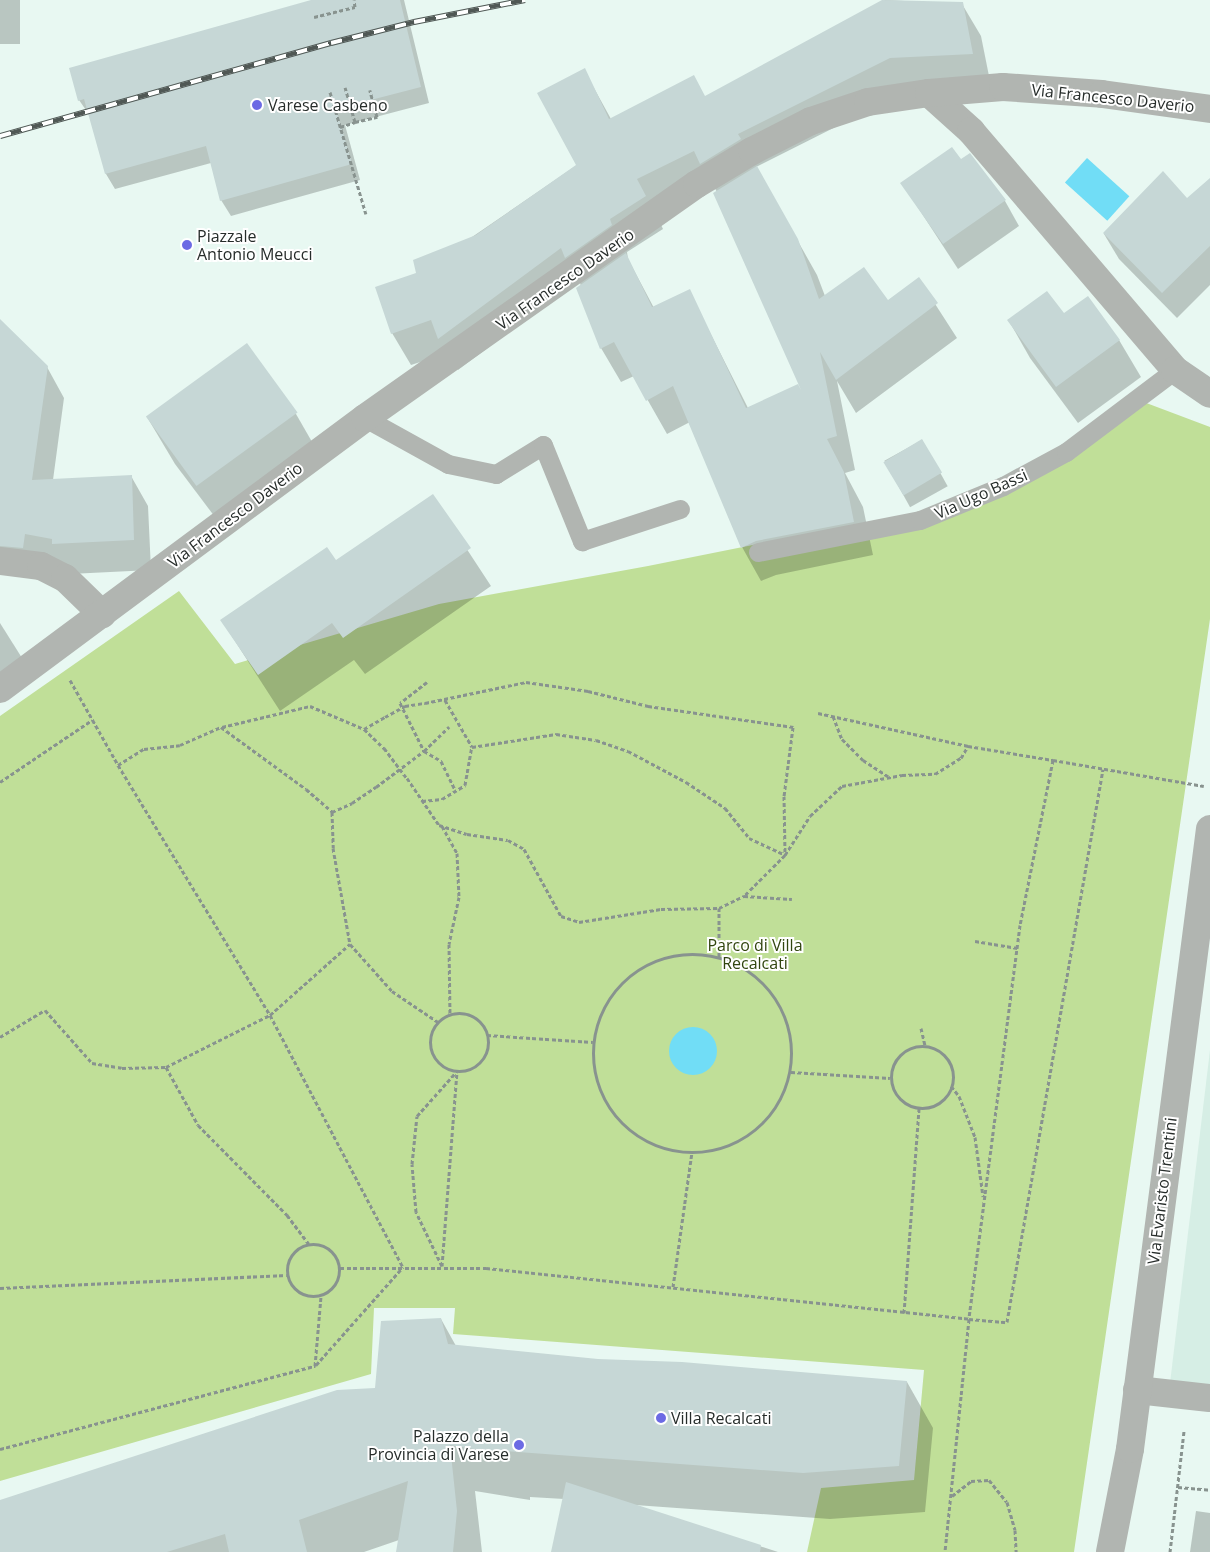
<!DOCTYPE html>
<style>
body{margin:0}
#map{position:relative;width:1210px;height:1552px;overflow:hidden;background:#e8f8f2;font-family:"Open Sans",sans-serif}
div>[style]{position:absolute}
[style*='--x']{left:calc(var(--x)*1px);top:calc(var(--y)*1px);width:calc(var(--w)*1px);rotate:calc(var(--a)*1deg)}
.built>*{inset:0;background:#d6eee5}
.green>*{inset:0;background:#c0df98}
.water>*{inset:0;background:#71ddf6;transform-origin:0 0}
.round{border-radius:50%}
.shadow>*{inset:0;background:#0003;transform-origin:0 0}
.building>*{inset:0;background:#c6d7d6;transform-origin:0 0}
.path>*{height:3px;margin-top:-1.5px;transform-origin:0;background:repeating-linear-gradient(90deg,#88938f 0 4px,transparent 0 6.5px)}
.path>.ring{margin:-1.5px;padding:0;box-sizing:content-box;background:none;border:3px solid #88938f;border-radius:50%}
.service>*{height:19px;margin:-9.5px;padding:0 9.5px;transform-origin:9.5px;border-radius:9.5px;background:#b1b5b1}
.minor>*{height:28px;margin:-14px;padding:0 14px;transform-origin:14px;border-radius:14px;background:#b1b5b1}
.tertiary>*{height:28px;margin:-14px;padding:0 14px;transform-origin:14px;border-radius:14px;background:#b1b5b1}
.rail>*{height:5.5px;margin-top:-2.75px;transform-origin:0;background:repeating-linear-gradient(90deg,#fff 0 11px,#505855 0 22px);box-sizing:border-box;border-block:1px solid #505855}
.path-bridge>*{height:3px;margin-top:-1.5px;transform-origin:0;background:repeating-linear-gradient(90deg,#88938f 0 4px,transparent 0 6.5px)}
.dots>*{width:14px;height:14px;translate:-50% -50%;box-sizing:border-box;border:2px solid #fff;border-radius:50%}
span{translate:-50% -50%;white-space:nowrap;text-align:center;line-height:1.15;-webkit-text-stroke:4px #fff;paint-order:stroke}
.street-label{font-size:16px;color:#262c2a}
.poi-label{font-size:16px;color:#262c2a}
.left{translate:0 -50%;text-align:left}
.right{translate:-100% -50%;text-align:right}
.park-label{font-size:16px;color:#31450f}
</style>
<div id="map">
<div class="built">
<div style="clip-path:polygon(1210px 1050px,1210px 1387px,1170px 1383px)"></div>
</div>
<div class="green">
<div style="clip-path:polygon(1141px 401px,1210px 427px,1210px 619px,1074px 1552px,807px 1552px,821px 1488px,914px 1480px,924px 1370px,453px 1334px,455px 1308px,374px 1308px,371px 1374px,0 1481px,0 716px,179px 591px,235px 664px,439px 604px,648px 566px,959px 504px)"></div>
</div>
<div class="water">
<div style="left:1087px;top:158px;width:57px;height:33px;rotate:42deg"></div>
<div class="round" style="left:669px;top:1027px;width:48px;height:48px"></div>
</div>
<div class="shadow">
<div style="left:0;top:0;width:20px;height:44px"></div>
<div style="clip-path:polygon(320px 0,404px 0,429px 103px,345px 125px,360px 180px,231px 216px,221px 200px,211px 163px,115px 189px,106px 174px,90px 116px,79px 100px)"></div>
<div style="clip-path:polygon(evenodd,885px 0,962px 4px,981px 36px,991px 86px,909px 90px,756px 167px,817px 275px,825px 296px,888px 302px,919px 279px,957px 338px,856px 413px,837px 381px,855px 470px,845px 473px,863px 507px,873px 555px,776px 575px,761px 581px,742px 547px,690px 422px,667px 434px,634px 376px,621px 382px,601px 348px,579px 280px,458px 370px,448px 353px,411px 365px,392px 333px,418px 274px,577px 165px,584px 70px,611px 119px,705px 97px,885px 0,712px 183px,717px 192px,804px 393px,748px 408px,689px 291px,654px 308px,628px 259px,627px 252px,663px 229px,655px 212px,712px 183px)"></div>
<div style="clip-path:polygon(960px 161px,1005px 201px,1019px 226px,958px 269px,902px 183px)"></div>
<div style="clip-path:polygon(1187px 200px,1210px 201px,1210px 285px,1177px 318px,1119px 259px,1104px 234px)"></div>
<div style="clip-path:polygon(1064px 315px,1119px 340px,1141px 377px,1078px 423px,1030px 358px,1009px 321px)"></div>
<div style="clip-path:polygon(0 321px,47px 367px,64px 398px,53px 480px,131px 476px,148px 506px,151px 570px,70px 574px,0 558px)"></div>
<div style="clip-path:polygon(246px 345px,296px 414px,323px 461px,227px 533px,175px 464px,147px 417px)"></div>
<div style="left:922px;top:440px;width:53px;height:43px;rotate:61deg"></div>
<div style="clip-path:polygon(432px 496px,491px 586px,365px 674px,354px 660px,280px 711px,222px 621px,336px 562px)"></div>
<div style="clip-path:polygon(0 623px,34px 677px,0 702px)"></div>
<div style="clip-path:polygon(441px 1319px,456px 1346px,598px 1361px,907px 1382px,933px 1428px,925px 1512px,830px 1519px,635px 1505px,778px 1552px,552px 1552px,564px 1499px,530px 1497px,530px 1500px,475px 1491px,482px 1552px,397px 1552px,399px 1540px,364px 1552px,0 1552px,0 1501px,337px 1391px,376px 1390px)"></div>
<div style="clip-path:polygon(1196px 1511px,1210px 1513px,1210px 1552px,1190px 1552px)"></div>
</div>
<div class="building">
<div style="clip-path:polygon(311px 0,400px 0,421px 87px,336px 109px,352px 164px,220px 201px,206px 146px,105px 174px,84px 99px,78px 101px,69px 68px)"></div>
<div style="clip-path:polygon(882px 0,963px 2px,973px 54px,890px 58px,738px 134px,741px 139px,700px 164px,694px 151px,637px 179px,646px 196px,610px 219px,612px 225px,565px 258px,561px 248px,438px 339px,431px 320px,391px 334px,375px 287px,416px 273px,413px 260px,476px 235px,576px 165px,537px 93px,585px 68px,609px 119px,694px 75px,705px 96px)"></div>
<div style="clip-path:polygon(952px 147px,961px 159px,970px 153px,1006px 200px,943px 244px,900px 183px)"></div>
<div style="clip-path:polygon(757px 166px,798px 239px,819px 299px,864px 267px,888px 300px,919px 277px,938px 303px,836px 380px,820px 352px,837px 436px,827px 439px,844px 472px,854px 522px,756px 541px,741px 548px,673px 386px,646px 401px,614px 342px,600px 349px,576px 288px,626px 253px,652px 307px,690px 289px,746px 408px,798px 384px,801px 390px,713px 193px)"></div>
<div style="clip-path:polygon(1163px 171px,1187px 198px,1210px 178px,1210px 246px,1162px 293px,1103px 233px)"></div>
<div style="clip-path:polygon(1047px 291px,1064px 313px,1088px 296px,1120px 340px,1056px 387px,1007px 320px)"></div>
<div style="clip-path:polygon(0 319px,48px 366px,32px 480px,132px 475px,134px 540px,52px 544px,52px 539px,25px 534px,23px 548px,0 546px)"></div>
<div style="left:247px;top:343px;width:86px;height:125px;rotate:54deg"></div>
<div style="left:922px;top:439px;width:39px;height:45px;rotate:59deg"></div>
<div style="clip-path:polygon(433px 494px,471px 548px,343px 638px,332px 623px,258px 675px,220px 620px,327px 547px,336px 560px)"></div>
<div style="clip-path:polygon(441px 1318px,448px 1344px,598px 1359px,682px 1362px,907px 1381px,899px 1466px,803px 1473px,504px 1451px,504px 1454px,450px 1445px,457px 1511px,453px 1552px,396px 1552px,408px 1481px,299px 1520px,307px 1552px,229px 1552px,225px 1534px,167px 1552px,0 1552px,0 1500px,337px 1390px,375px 1388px,381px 1321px)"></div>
<div style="clip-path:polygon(566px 1482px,761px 1545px,760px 1552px,551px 1552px)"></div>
</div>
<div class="path">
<div style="--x:314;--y:17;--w:42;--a:-13.7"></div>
<div style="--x:355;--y:7;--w:7;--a:-98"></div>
<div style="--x:330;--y:92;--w:127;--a:73.6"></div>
<div style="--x:355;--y:122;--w:23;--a:-13"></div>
<div style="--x:377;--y:117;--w:28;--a:-105"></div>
<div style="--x:340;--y:127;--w:16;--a:-18"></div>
<div style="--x:355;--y:122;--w:36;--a:-106"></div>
<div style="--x:70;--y:680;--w:98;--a:60.5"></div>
<div style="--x:118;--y:765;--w:293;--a:58.7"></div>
<div style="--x:270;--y:1015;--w:285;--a:62.2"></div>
<div style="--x:427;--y:682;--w:34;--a:142"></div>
<div style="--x:400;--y:703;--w:54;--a:63.4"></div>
<div style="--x:424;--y:751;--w:20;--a:30"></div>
<div style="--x:441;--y:761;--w:32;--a:64"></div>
<div style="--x:445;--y:700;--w:54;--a:60.1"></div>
<div style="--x:425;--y:703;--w:103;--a:-11.7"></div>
<div style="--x:526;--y:682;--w:63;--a:8.3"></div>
<div style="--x:588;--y:691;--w:62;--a:14"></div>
<div style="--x:648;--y:706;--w:147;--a:8.2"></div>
<div style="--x:793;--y:727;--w:70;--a:97.4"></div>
<div style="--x:784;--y:796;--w:59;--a:89"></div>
<div style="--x:818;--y:713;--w:154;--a:12.4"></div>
<div style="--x:968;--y:746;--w:86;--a:9.4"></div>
<div style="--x:1053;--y:760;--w:168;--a:101.3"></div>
<div style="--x:1020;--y:925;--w:397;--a:97.4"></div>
<div style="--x:969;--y:1319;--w:38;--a:5"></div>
<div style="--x:1007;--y:1322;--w:561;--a:-80.15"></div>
<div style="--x:833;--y:716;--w:25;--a:69"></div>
<div style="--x:842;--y:739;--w:30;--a:45"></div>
<div style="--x:863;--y:760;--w:31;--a:33"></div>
<div style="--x:222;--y:727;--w:90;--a:-13.4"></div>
<div style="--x:310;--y:706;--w:59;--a:23.1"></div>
<div style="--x:364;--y:729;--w:28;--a:44"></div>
<div style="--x:364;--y:729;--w:24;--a:-30"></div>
<div style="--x:1053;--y:760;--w:153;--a:9.8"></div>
<div style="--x:118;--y:765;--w:31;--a:-32"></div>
<div style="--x:144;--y:749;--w:36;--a:-6"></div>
<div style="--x:180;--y:745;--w:45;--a:-23.7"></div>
<div style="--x:221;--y:727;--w:105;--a:36.1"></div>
<div style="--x:306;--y:789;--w:35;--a:41"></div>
<div style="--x:332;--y:812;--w:36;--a:88"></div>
<div style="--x:333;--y:848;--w:97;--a:80"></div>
<div style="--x:350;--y:944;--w:63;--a:48.2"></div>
<div style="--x:392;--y:991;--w:55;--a:34"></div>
<div style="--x:407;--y:778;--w:57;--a:55.8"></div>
<div style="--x:439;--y:825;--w:29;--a:18"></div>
<div style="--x:467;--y:834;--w:41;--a:8.3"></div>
<div style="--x:508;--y:840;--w:18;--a:29"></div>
<div style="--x:524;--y:849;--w:77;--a:61.1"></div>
<div style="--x:561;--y:916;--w:19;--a:18"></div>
<div style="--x:579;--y:922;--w:83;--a:-9"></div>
<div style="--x:661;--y:909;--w:58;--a:-1"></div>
<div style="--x:0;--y:782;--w:111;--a:-34"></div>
<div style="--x:422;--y:801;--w:20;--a:-6"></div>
<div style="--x:442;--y:799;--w:27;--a:-31"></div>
<div style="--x:465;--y:785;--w:39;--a:-80"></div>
<div style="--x:472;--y:747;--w:85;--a:-8.8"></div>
<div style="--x:556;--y:734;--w:40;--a:8.5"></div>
<div style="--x:596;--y:740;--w:34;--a:19"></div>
<div style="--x:628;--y:751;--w:66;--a:28.1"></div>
<div style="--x:686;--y:782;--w:47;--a:33.7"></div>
<div style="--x:725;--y:808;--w:38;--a:51"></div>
<div style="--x:749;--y:838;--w:40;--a:25"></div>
<div style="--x:785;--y:855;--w:58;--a:135"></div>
<div style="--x:332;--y:812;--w:22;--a:-24"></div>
<div style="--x:352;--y:803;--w:29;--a:-34"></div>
<div style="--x:376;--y:787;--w:60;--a:-36.9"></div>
<div style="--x:424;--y:751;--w:35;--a:-44"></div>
<div style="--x:442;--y:826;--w:31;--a:61"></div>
<div style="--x:457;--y:853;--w:44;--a:87.4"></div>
<div style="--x:459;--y:897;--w:48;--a:102"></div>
<div style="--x:449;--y:944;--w:70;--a:89.2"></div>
<div style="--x:785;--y:855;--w:46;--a:-57.3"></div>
<div style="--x:810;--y:816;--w:44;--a:-43.2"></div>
<div style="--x:842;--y:786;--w:61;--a:-10.4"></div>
<div style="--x:902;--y:775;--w:33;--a:-2"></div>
<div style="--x:935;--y:774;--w:31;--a:-32"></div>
<div style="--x:961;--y:758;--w:14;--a:-60"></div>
<div style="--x:975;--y:941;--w:43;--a:9.5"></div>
<div class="ring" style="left:593px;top:954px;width:195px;height:195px"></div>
<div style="--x:719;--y:957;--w:49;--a:-90"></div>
<div style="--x:719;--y:908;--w:28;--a:-26"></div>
<div style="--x:744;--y:896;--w:48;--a:3.6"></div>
<div class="ring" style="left:430px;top:1013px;width:55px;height:55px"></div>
<div style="--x:921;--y:1028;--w:18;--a:77"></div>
<div style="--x:487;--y:1035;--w:106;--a:3.8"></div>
<div style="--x:0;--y:1037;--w:52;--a:-31"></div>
<div style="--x:45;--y:1010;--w:71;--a:48.4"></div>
<div style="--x:92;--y:1063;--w:30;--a:9"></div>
<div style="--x:122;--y:1068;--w:44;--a:-1.3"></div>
<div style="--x:166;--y:1067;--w:116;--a:-26.6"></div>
<div style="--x:270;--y:1015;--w:107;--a:-41.6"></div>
<div class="ring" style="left:891px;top:1046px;width:59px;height:59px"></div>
<div style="--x:166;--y:1067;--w:66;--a:61.1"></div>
<div style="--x:198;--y:1125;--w:127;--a:45.3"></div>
<div style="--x:287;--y:1215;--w:36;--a:53"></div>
<div style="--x:791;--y:1072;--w:99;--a:3.5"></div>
<div style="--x:951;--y:1086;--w:13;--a:51"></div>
<div style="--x:959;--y:1096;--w:44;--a:68.7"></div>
<div style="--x:975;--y:1137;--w:60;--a:82.3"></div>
<div class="ring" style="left:287px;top:1244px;width:49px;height:49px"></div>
<div style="--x:442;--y:1266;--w:60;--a:-115.7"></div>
<div style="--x:416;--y:1212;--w:48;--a:-94.8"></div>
<div style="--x:412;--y:1164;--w:48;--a:-84.1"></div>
<div style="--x:417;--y:1116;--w:60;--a:-48.4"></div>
<div style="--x:442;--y:1266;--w:194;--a:-85.6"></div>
<div style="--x:340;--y:1268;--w:146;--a:0"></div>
<div style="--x:486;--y:1268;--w:486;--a:6"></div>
<div style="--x:969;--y:1319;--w:234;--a:95.9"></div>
<div style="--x:673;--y:1287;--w:137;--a:-82"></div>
<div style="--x:0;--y:1288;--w:287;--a:-2.6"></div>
<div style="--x:904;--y:1313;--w:206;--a:-85.8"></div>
<div style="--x:316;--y:1365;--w:131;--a:-48.4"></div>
<div style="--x:0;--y:1449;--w:326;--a:-14.8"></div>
<div style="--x:315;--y:1366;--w:70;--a:-85.1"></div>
<div style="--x:1178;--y:1487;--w:32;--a:5"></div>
<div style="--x:952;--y:1496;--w:24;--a:-38"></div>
<div style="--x:971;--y:1481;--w:18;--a:-3"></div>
<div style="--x:989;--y:1480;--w:28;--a:51"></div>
<div style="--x:1007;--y:1502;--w:29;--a:74"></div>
<div style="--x:1015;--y:1530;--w:22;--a:87"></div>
<div style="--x:1170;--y:1552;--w:122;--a:-83.4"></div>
</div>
<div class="service">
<div style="--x:365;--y:418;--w:95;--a:29"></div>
<div style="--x:448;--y:464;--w:49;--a:11.8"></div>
<div style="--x:496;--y:474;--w:55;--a:-31.7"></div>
<div style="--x:543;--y:445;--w:104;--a:67.9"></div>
<div style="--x:582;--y:541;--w:103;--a:-18.1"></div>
<div style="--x:758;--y:552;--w:165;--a:-11.2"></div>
<div style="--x:920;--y:520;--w:90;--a:-22.3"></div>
<div style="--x:1003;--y:486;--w:72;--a:-28.4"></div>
<div style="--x:1066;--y:452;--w:136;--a:-37"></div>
</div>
<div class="minor">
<div style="--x:929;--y:93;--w:57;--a:42.1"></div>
<div style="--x:971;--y:131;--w:314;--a:49.5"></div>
<div style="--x:1175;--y:370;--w:42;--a:34.4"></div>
<div style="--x:0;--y:561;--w:41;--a:7"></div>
<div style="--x:41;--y:566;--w:27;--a:27"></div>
<div style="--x:65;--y:578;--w:52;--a:44.2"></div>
<div style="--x:0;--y:689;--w:455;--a:-36.6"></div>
<div style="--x:365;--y:418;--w:406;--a:-35.2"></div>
<div style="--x:697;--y:184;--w:64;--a:-31"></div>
<div style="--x:752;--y:151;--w:66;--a:-27"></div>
<div style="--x:811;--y:121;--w:60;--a:-18.4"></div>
<div style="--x:868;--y:102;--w:62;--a:-8.4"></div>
<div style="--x:929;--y:93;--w:74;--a:-4.6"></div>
<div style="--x:1003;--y:87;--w:99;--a:4"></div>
<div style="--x:1102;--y:94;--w:109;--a:7.9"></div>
<div style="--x:1137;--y:1390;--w:73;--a:6.3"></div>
</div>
<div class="tertiary">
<div style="--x:1110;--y:1552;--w:105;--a:-79"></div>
<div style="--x:1130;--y:1449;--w:625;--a:-82.65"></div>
</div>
<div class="rail">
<div style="--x:0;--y:136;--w:344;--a:-15.7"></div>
<div style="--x:331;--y:43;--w:86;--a:-14.2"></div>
<div style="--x:414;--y:22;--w:113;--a:-11.2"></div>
</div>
<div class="path-bridge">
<div style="--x:385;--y:717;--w:23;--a:-29"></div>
<div style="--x:405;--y:706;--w:20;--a:-9"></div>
<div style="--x:384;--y:748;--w:38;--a:53"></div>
</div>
<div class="dots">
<div style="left:257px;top:105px;background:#6c6ae4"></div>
<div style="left:187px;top:245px;background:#6c6ae4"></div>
<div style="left:661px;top:1418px;background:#6c6ae4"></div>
<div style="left:519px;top:1445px;background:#6c6ae4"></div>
</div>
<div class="street-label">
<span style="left:1113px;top:98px;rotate:6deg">Via Francesco Daverio</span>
<span style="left:565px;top:279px;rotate:-35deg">Via Francesco Daverio</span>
<span style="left:981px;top:494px;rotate:-24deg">Via Ugo Bassi</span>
<span style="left:235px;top:515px;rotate:-37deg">Via Francesco Daverio</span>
<span style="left:1162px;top:1191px;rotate:-83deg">Via Evaristo Trentini</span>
</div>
<div class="poi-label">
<span class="left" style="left:268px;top:105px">Varese Casbeno</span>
<span class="left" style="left:197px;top:245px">Piazzale<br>Antonio Meucci</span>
<span class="left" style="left:671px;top:1418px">Villa Recalcati</span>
<span class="right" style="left:509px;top:1445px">Palazzo della<br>Provincia di Varese</span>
</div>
<div class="park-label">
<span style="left:755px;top:954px">Parco di Villa<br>Recalcati</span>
</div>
</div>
